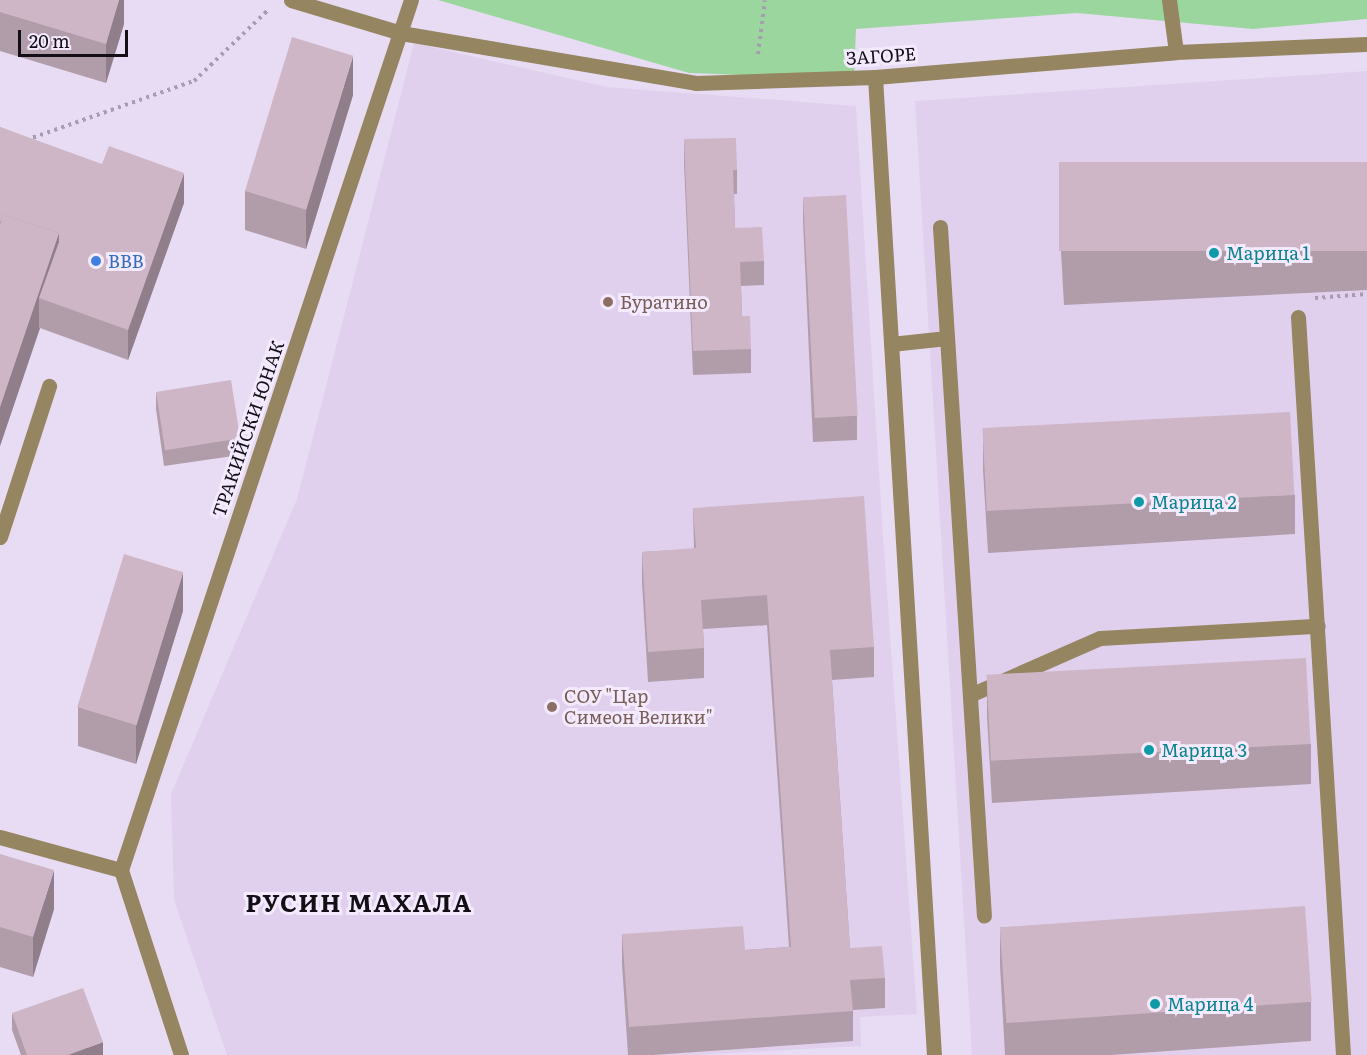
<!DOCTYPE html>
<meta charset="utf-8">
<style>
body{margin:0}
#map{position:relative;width:1367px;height:1055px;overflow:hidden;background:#e8dcf4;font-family:Literata,serif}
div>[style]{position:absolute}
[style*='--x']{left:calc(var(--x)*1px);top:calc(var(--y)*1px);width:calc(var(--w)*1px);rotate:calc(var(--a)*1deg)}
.built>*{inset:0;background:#e0d0ee}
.green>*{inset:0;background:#9cd69f}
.path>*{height:4px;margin-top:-2px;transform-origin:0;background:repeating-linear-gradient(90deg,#a79db0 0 3px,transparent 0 7.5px)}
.lane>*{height:15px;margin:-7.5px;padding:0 7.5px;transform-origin:7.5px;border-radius:7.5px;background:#958560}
.street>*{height:15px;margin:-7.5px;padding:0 7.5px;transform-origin:7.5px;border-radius:7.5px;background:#958560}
.wall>*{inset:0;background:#b19daa}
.shaded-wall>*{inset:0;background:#907f8b}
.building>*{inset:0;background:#ceb6c6;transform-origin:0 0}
.dots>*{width:16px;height:16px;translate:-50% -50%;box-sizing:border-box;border:3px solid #f4eafe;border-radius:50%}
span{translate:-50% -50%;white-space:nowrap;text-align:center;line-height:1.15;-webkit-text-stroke:6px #f4eafe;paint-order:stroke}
.street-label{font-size:18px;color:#140f17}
.culture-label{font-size:18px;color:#0d838f}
.left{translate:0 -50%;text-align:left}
.shop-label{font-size:18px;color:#366cbe}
.education-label{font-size:18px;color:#785e54}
.district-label{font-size:24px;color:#140f17;font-weight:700;letter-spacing:1.5px}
.scale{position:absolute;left:18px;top:30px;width:110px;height:27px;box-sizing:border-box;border:3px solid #140f17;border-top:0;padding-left:8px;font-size:18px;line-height:21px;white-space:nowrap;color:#140f17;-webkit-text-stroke:4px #f4eafe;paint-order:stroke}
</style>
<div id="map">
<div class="built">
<div style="clip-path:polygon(414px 43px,607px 87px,856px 106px,882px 520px,917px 1014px,860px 1017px,861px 1046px,693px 1055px,227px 1055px,174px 900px,171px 794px,297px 499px)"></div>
<div style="clip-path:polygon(1367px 71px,1367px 1055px,972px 1055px,915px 101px)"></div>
</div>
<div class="green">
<div style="clip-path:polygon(438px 0,1367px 0,1367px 19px,1253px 29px,1077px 13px,856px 29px,854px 79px,689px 73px)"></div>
</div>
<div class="path">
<div style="--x:758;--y:54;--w:54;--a:-82.6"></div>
<div style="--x:26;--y:140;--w:178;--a:-19.4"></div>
<div style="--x:194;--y:81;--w:103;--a:-43.8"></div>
<div style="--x:1315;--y:298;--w:52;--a:-4.4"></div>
</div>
<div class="lane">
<div style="--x:291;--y:0;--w:115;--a:16.7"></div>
<div style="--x:1169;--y:0;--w:52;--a:82.3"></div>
<div style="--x:940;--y:227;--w:690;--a:86.35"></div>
<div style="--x:1298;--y:317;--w:739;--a:86.51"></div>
<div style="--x:891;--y:344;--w:56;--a:-6.1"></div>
<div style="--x:0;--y:537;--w:159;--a:-72"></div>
<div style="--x:970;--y:695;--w:142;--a:-23.7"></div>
<div style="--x:1100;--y:638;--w:218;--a:-3.2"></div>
</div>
<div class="street">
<div style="--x:401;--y:33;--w:299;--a:9.6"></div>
<div style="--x:696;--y:83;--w:179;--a:-1.9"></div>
<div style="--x:875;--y:77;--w:302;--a:-4.7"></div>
<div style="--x:1176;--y:52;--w:191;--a:-2.4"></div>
<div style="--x:875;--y:77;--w:980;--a:86.55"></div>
<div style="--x:0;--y:837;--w:125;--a:15.3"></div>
<div style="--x:121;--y:870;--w:917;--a:-71.57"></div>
<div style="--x:121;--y:870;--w:194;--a:72"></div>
</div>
<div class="wall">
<div style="clip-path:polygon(0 0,124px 0,124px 24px,106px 83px,0 51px)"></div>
<div style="clip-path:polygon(353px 95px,306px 249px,245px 230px,245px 191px)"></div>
<div style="clip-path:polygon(0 127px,184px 203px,128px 360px,40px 328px,0 446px)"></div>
<div style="clip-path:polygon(684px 139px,737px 170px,737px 194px,734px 194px,735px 228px,764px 261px,764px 285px,741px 286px,742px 316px,751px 349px,751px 373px,693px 375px,684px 163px)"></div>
<div style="clip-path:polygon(1367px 162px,1367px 290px,1064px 305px,1059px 217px,1059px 177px)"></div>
<div style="clip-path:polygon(803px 197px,857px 416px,857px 440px,813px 442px,803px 221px)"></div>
<div style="clip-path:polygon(156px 392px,240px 438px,240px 455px,164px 466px,156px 409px)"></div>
<div style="clip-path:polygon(983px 430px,1295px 495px,1295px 534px,988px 553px,983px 470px)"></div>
<div style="clip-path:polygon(693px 508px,874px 647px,874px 677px,832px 680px,850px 948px,885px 978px,885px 1008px,853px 1010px,853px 1041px,653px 1055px,628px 1055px,622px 964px,622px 934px,745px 950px,789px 947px,767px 625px,703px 629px,704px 648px,704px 678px,648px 682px,642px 582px,642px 552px,694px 549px)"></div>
<div style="clip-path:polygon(183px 611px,136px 764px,78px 746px,78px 707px)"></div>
<div style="clip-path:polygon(987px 677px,1311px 744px,1311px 784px,992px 803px,987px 717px)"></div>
<div style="clip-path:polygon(0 854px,54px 909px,33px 977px,0 967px)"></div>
<div style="clip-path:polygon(1000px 927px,1311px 1002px,1311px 1041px,1111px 1055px,1005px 1055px,1000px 966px)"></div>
<div style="clip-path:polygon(12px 1013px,103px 1055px,21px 1055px,12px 1030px)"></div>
</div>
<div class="shaded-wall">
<div style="clip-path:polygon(119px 0,124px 0,124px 24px,106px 83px,106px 44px)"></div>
<div style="clip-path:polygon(353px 56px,353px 95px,306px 249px,306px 210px)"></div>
<div style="clip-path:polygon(184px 173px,184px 203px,128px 360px,128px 330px)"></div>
<div style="clip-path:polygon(59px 233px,59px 272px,39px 298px,39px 328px,40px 328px,0 446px,0 407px)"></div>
<div style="clip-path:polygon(183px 572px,183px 611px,136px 764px,136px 725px)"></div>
<div style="clip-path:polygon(54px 870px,54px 909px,33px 977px,33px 937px)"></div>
<div style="clip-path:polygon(103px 1042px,103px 1055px,68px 1055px)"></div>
</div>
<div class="building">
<div style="clip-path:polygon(0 0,119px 0,106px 44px,0 12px)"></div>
<div style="left:292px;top:37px;width:64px;height:161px;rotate:17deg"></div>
<div style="clip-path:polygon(0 127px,102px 164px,109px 146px,184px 173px,128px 330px,39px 298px,59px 242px,59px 233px,3px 215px,1px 221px,0 221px)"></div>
<div style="clip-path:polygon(736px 138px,737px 170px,733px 170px,735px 228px,762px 227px,764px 261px,740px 262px,742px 316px,750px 316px,751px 349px,693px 351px,684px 139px)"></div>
<div style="left:1367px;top:162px;width:89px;height:308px;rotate:90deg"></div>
<div style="left:846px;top:195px;width:221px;height:43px;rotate:87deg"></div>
<div style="clip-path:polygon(3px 215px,59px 233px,0 407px,0 225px)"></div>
<div style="left:231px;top:380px;width:59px;height:76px;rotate:81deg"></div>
<div style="left:1290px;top:412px;width:83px;height:308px;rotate:87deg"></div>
<div style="clip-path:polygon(864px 496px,874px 647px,830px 650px,850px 948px,882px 946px,885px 978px,850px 980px,853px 1011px,629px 1027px,622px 934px,743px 926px,745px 950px,791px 947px,767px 595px,701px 600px,704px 648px,648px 652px,642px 552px,696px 548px,693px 508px)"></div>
<div style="left:124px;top:554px;width:62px;height:160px;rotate:17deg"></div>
<div style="left:1306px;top:658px;width:86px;height:320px;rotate:87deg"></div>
<div style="clip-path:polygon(0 854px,54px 870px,33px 937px,0 927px)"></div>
<div style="left:1305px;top:906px;width:96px;height:306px;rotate:86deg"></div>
<div style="clip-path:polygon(83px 988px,103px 1042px,68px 1055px,27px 1055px,12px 1013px)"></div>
</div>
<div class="dots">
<div style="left:1214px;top:253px;background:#0f9aa8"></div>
<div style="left:96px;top:261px;background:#3f7fe0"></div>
<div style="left:608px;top:302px;background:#8d6e63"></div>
<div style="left:1139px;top:502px;background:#0f9aa8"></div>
<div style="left:552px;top:707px;background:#8d6e63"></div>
<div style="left:1149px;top:750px;background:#0f9aa8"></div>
<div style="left:1155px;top:1004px;background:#0f9aa8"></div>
</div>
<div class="street-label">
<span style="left:881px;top:56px;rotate:-4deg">ЗАГОРЕ</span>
<span style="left:248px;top:429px;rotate:-71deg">ТРАКИЙСКИ ЮНАК</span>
</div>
<div class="culture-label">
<span class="left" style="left:1226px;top:253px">Марица 1</span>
<span class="left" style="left:1151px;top:502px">Марица 2</span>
<span class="left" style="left:1161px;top:750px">Марица 3</span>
<span class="left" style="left:1167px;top:1004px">Марица 4</span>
</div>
<div class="shop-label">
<span class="left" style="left:108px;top:261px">ВВВ</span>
</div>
<div class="education-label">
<span class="left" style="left:620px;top:302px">Буратино</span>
<span class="left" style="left:564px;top:707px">СОУ "Цар<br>Симеон Велики"</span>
</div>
<div class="district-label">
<span style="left:359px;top:902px">РУСИН МАХАЛА</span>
</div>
<div class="scale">20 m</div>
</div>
